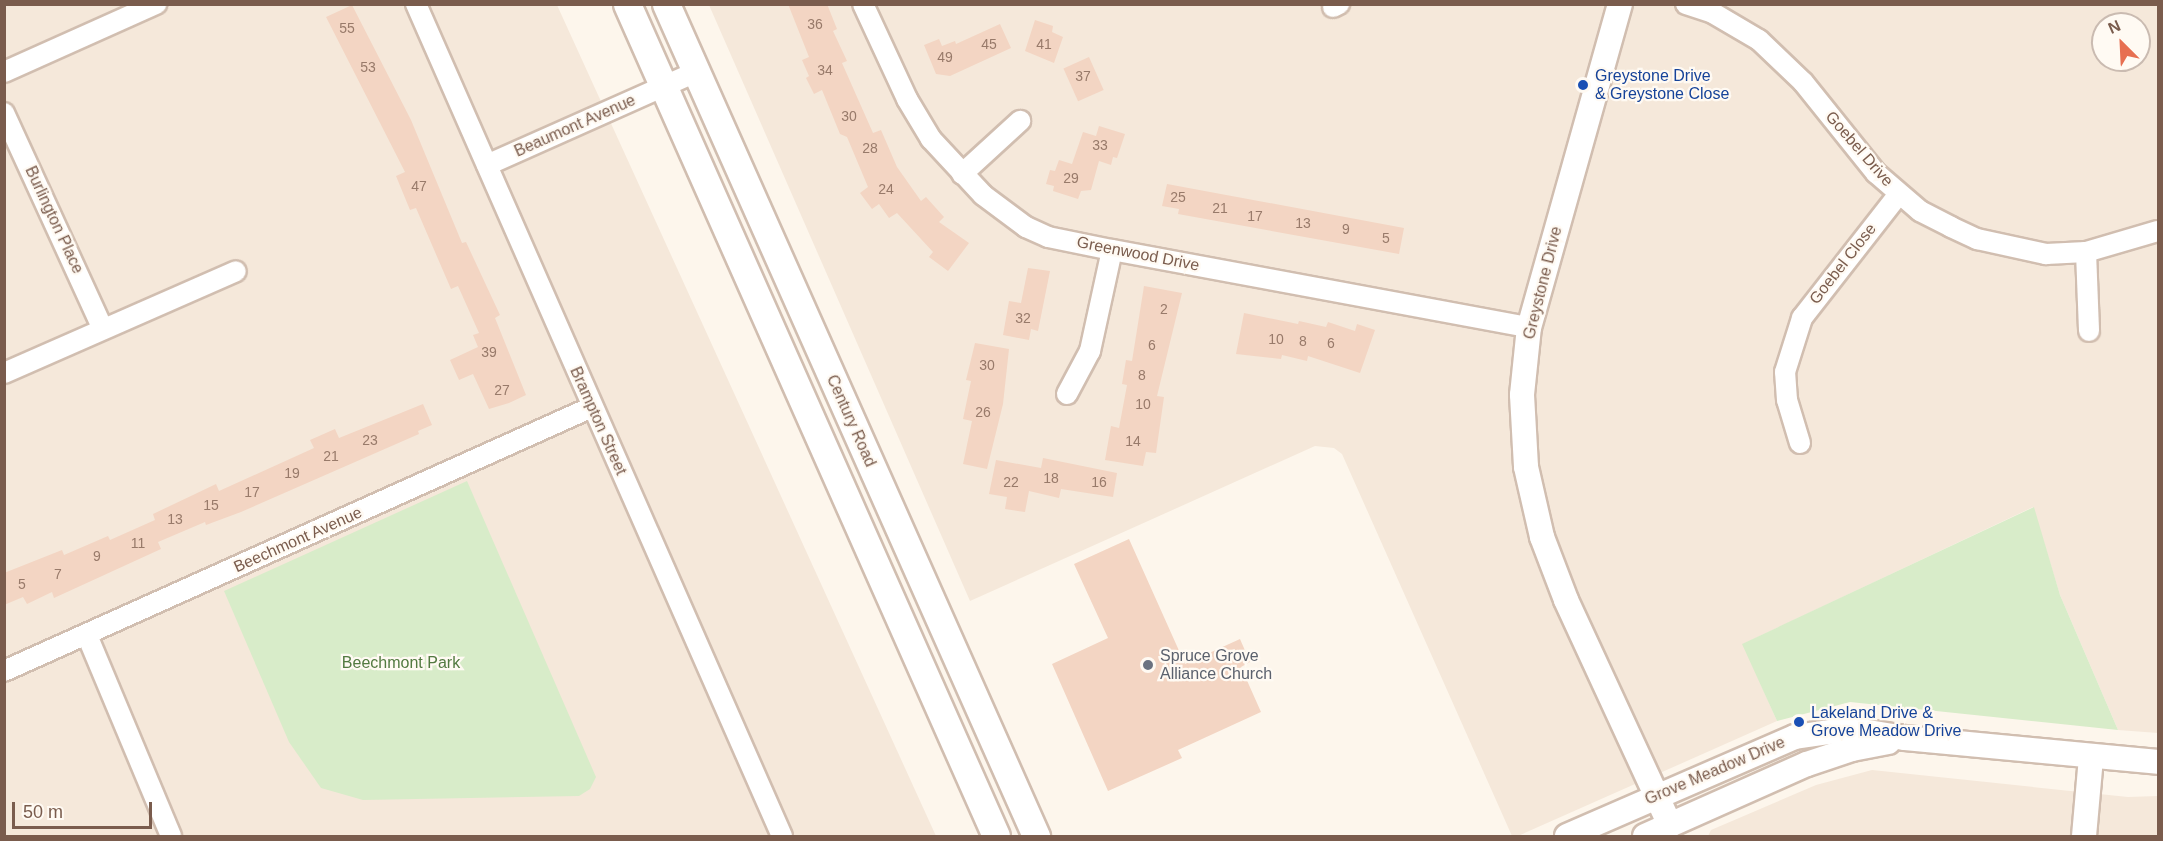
<!DOCTYPE html>
<style>
body{margin:0}
#map{position:relative;width:2163px;height:841px;overflow:hidden;background:#fdf6ec;font-family:Arial,sans-serif}
div>[style]{position:absolute}
[style*='--x']{left:calc(var(--x)*1px);top:calc(var(--y)*1px);width:calc(var(--w)*1px);rotate:calc(var(--a)*1deg)}
.residential>*{inset:0;background:#f5e8da}
.green>*{inset:0;background:#d8ecc9}
.building>*{inset:0;background:#f3d5c3;transform-origin:0 0}
.roads{filter:drop-shadow(2px 0 #d1beb0) drop-shadow(-2px 0 #d1beb0) drop-shadow(0 2px #d1beb0) drop-shadow(0 -2px #d1beb0)}
.minor>*{height:20px;margin:-10px;padding:0 10px;transform-origin:10px;border-radius:10px;background:#fff}
.tertiary>*{height:24px;margin:-12px;padding:0 12px;transform-origin:12px;border-radius:12px;background:#fff}
.secondary>*{height:27px;margin:-13.5px;padding:0 13.5px;transform-origin:13.5px;border-radius:13.5px;background:#fff}
.dots>*{width:16px;height:16px;translate:-50% -50%;box-sizing:border-box;border:3px solid #fffaf3;border-radius:50%}
span{translate:-50% -50%;white-space:nowrap;text-align:center;line-height:1.15;-webkit-text-stroke:4.5px #fffaf3;paint-order:stroke}
.number-label{font-size:14px;color:#987a6a}
.number-label span{-webkit-text-stroke-width:0}
.transit-label{font-size:16px;color:#164399}
.left{translate:0 -50%;text-align:left}
.street-label{font-size:16px;color:#7a5c4d}
.worship-label{font-size:16px;color:#5b616d}
.park-label{font-size:16px;color:#537a41}
.frame{position:absolute;inset:0;border:6px solid #7a5c4d;pointer-events:none}
.north{position:absolute;left:2091px;top:12px;width:60px;height:60px;box-sizing:border-box;background:#fffaf3;border:2px solid #cabbb1;border-radius:50%;rotate:336deg;font-size:16px;font-weight:700;line-height:24px;text-align:center;color:#7a5c4d}
.north::after{content:'';display:block;margin:auto;width:21px;height:27px;background:#e76f51;clip-path:polygon(50% 0,100% 100%,50% 72%,0 100%)}
.scale{position:absolute;left:12px;top:802px;width:140px;height:27px;box-sizing:border-box;border:3px solid #7a5c4d;border-top:0;padding-left:8px;font-size:18px;line-height:21px;white-space:nowrap;color:#7a5c4d;-webkit-text-stroke:4px #fffaf3;paint-order:stroke}
</style>
<div id="map">
<div class="residential">
<div style="clip-path:polygon(5px 5px,557px 5px,936px 836px,5px 836px)"></div>
<div style="clip-path:polygon(evenodd,709px 5px,2158px 5px,2158px 733px,2118px 730px,2060px 595px,2033px 507px,1743px 644px,1777px 721px,1518px 836px,1512px 836px,1342px 454px,1334px 448px,1315px 446px,970px 601px,709px 5px,2103px 24px,2139px 24px,2139px 60px,2103px 60px,2103px 24px)"></div>
<div style="clip-path:polygon(1872px 770px,2128px 797px,2158px 796px,2158px 836px,1708px 836px,1711px 830px,1816px 785px)"></div>
</div>
<div class="green">
<div style="clip-path:polygon(467px 481px,596px 777px,590px 789px,579px 796px,363px 800px,321px 788px,289px 742px,224px 591px)"></div>
<div style="clip-path:polygon(2034px 507px,2060px 595px,2118px 730px,1850px 702px,1777px 721px,1742px 644px)"></div>
</div>
<div class="building">
<div style="clip-path:polygon(788px 4px,827px 4px,837px 29px,833px 31px,847px 61px,842px 63px,873px 133px,881px 130px,897px 167px,921px 201px,926px 197px,944px 217px,939px 222px,969px 243px,948px 271px,929px 257px,933px 252px,897px 213px,889px 218px,879px 204px,872px 209px,860px 193px,868px 187px,847px 137px,840px 134px,822px 90px,814px 94px,806px 78px,809px 76px,802px 60px,809px 57px)"></div>
<div style="clip-path:polygon(352px 5px,411px 120px,462px 243px,466px 242px,500px 315px,495px 318px,526px 395px,509px 403px,489px 409px,473px 374px,459px 380px,450px 360px,478px 347px,473px 335px,479px 333px,458px 286px,451px 289px,416px 208px,410px 210px,396px 176px,405px 172px,326px 17px)"></div>
<div style="clip-path:polygon(1035px 20px,1053px 26px,1052px 32px,1063px 37px,1054px 63px,1025px 51px)"></div>
<div style="clip-path:polygon(1000px 24px,1011px 48px,950px 76px,936px 74px,924px 45px,939px 39px,942px 46px,955px 41px,956px 44px)"></div>
<div style="left:1089px;top:57px;width:36px;height:28px;rotate:66deg"></div>
<div style="clip-path:polygon(1099px 126px,1125px 134px,1117px 158px,1113px 157px,1111px 165px,1099px 161px,1091px 190px,1081px 191px,1078px 199px,1053px 191px,1054px 186px,1046px 184px,1050px 170px,1055px 171px,1059px 160px,1072px 164px,1083px 132px,1096px 136px)"></div>
<div style="clip-path:polygon(1167px 184px,1404px 228px,1399px 254px,1178px 214px,1179px 209px,1162px 206px)"></div>
<div style="clip-path:polygon(1028px 268px,1050px 271px,1038px 331px,1031px 329px,1029px 340px,1003px 335px,1009px 301px,1021px 303px)"></div>
<div style="clip-path:polygon(1144px 286px,1182px 293px,1157px 396px,1164px 397px,1156px 453px,1146px 452px,1143px 466px,1105px 460px,1111px 426px,1119px 428px,1127px 385px,1122px 384px,1126px 360px,1132px 361px)"></div>
<div style="clip-path:polygon(1244px 313px,1298px 324px,1299px 321px,1326px 327px,1328px 322px,1355px 331px,1357px 324px,1375px 330px,1360px 373px,1308px 356px,1307px 361px,1282px 355px,1281px 359px,1236px 354px)"></div>
<div style="clip-path:polygon(975px 343px,1009px 349px,1003px 404px,987px 469px,963px 464px,972px 421px,963px 419px,971px 381px,966px 380px)"></div>
<div style="clip-path:polygon(423px 404px,432px 425px,418px 431px,419px 434px,241px 512px,206px 525px,205px 522px,158px 542px,161px 549px,54px 598px,52px 592px,27px 604px,23px 597px,4px 605px,4px 573px,62px 550px,64px 555px,108px 536px,110px 540px,155px 520px,153px 514px,193px 495px,216px 484px,219px 491px,314px 448px,310px 440px,335px 429px,339px 438px)"></div>
<div style="clip-path:polygon(1043px 458px,1117px 473px,1113px 497px,1061px 489px,1059px 498px,1029px 491px,1025px 512px,1005px 509px,1007px 497px,989px 494px,996px 460px,1041px 468px)"></div>
<div style="clip-path:polygon(1129px 539px,1185px 664px,1240px 639px,1250px 662px,1241px 667px,1261px 712px,1178px 750px,1182px 758px,1108px 791px,1052px 664px,1108px 638px,1074px 564px)"></div>
</div>
<div class="roads">
<div class="minor">
<div style="--x:416;--y:4;--w:909;--a:66.26"></div>
<div style="--x:863;--y:4;--w:105;--a:65.1"></div>
<div style="--x:907;--y:99;--w:47;--a:59"></div>
<div style="--x:931;--y:139;--w:76;--a:47.1"></div>
<div style="--x:983;--y:195;--w:54;--a:36.7"></div>
<div style="--x:1026;--y:227;--w:24;--a:24"></div>
<div style="--x:1048;--y:237;--w:65;--a:11.5"></div>
<div style="--x:1112;--y:250;--w:424;--a:10.5"></div>
<div style="--x:1686;--y:4;--w:28;--a:18"></div>
<div style="--x:1713;--y:13;--w:53;--a:30.4"></div>
<div style="--x:1759;--y:40;--w:61;--a:43.7"></div>
<div style="--x:1803;--y:82;--w:117;--a:51.3"></div>
<div style="--x:1876;--y:173;--w:58;--a:40.8"></div>
<div style="--x:1920;--y:211;--w:35;--a:27"></div>
<div style="--x:1951;--y:227;--w:29;--a:25"></div>
<div style="--x:1977;--y:239;--w:71;--a:12.3"></div>
<div style="--x:2046;--y:254;--w:40;--a:-2.9"></div>
<div style="--x:2086;--y:252;--w:75;--a:-16.3"></div>
<div style="--x:1333;--y:7;--w:7;--a:-27"></div>
<div style="--x:4;--y:72;--w:167;--a:-24.1"></div>
<div style="--x:4;--y:113;--w:235;--a:65.4"></div>
<div style="--x:487;--y:165;--w:229;--a:-24"></div>
<div style="--x:962;--y:174;--w:79;--a:-42.4"></div>
<div style="--x:2086;--y:252;--w:79;--a:87.8"></div>
<div style="--x:4;--y:373;--w:253;--a:-23.7"></div>
<div style="--x:1067;--y:394;--w:49;--a:-61.9"></div>
<div style="--x:1090;--y:351;--w:103;--a:-77.7"></div>
<div style="--x:1800;--y:443;--w:45;--a:-106.8"></div>
<div style="--x:1787;--y:400;--w:28;--a:-94"></div>
<div style="--x:1785;--y:372;--w:57;--a:-72.5"></div>
<div style="--x:1802;--y:318;--w:157;--a:-52"></div>
<div style="--x:87;--y:635;--w:218;--a:67.3"></div>
<div style="--x:4;--y:671;--w:645;--a:-24.18"></div>
</div>
<div class="tertiary">
<div style="--x:1620;--y:4;--w:336;--a:105.7"></div>
<div style="--x:1529;--y:327;--w:68;--a:95.9"></div>
<div style="--x:1522;--y:395;--w:72;--a:86.8"></div>
<div style="--x:1526;--y:467;--w:72;--a:77.1"></div>
<div style="--x:1542;--y:537;--w:67;--a:69.1"></div>
<div style="--x:1566;--y:600;--w:248;--a:65.2"></div>
<div style="--x:1567;--y:836;--w:249;--a:-23.5"></div>
<div style="--x:1795;--y:737;--w:56;--a:-8.3"></div>
<div style="--x:1850;--y:729;--w:56;--a:9.3"></div>
<div style="--x:1905;--y:738;--w:254;--a:5.4"></div>
<div style="--x:1645;--y:836;--w:177;--a:-24"></div>
<div style="--x:1807;--y:764;--w:47;--a:-18.4"></div>
<div style="--x:1852;--y:749;--w:37;--a:-11"></div>
<div style="--x:2084;--y:836;--w:79;--a:-84.9"></div>
</div>
<div class="secondary">
<div style="--x:627;--y:4;--w:910;--a:66.08"></div>
<div style="--x:666;--y:4;--w:911;--a:66.02"></div>
</div>
</div>
<div class="dots">
<div style="left:1583px;top:85px;background:#1a4fb4"></div>
<div style="left:1148px;top:665px;background:#6b7280"></div>
<div style="left:1799px;top:722px;background:#1a4fb4"></div>
</div>
<div class="number-label">
<span style="left:815px;top:24px">36</span>
<span style="left:347px;top:28px">55</span>
<span style="left:989px;top:44px">45</span>
<span style="left:1044px;top:44px">41</span>
<span style="left:945px;top:57px">49</span>
<span style="left:368px;top:67px">53</span>
<span style="left:825px;top:70px">34</span>
<span style="left:1083px;top:76px">37</span>
<span style="left:849px;top:116px">30</span>
<span style="left:1100px;top:145px">33</span>
<span style="left:870px;top:148px">28</span>
<span style="left:1071px;top:178px">29</span>
<span style="left:419px;top:186px">47</span>
<span style="left:886px;top:189px">24</span>
<span style="left:1178px;top:197px">25</span>
<span style="left:1220px;top:208px">21</span>
<span style="left:1255px;top:216px">17</span>
<span style="left:1303px;top:223px">13</span>
<span style="left:1346px;top:229px">9</span>
<span style="left:1386px;top:238px">5</span>
<span style="left:1164px;top:309px">2</span>
<span style="left:1023px;top:318px">32</span>
<span style="left:1276px;top:339px">10</span>
<span style="left:1303px;top:341px">8</span>
<span style="left:1331px;top:343px">6</span>
<span style="left:1152px;top:345px">6</span>
<span style="left:489px;top:352px">39</span>
<span style="left:987px;top:365px">30</span>
<span style="left:1142px;top:375px">8</span>
<span style="left:502px;top:390px">27</span>
<span style="left:1143px;top:404px">10</span>
<span style="left:983px;top:412px">26</span>
<span style="left:370px;top:440px">23</span>
<span style="left:1133px;top:441px">14</span>
<span style="left:331px;top:456px">21</span>
<span style="left:292px;top:473px">19</span>
<span style="left:1051px;top:478px">18</span>
<span style="left:1011px;top:482px">22</span>
<span style="left:1099px;top:482px">16</span>
<span style="left:252px;top:492px">17</span>
<span style="left:211px;top:505px">15</span>
<span style="left:175px;top:519px">13</span>
<span style="left:138px;top:543px">11</span>
<span style="left:97px;top:556px">9</span>
<span style="left:58px;top:574px">7</span>
<span style="left:22px;top:584px">5</span>
</div>
<div class="transit-label">
<span class="left" style="left:1595px;top:85px">Greystone Drive<br>&amp; Greystone Close</span>
<span class="left" style="left:1811px;top:722px">Lakeland Drive &amp;<br>Grove Meadow Drive</span>
</div>
<div class="street-label">
<span style="left:575px;top:126px;rotate:-24deg">Beaumont Avenue</span>
<span style="left:1859px;top:149px;rotate:49deg">Goebel Drive</span>
<span style="left:54px;top:220px;rotate:65deg">Burlington Place</span>
<span style="left:1138px;top:254px;rotate:11deg">Greenwood Drive</span>
<span style="left:1843px;top:264px;rotate:-52deg">Goebel Close</span>
<span style="left:1543px;top:283px;rotate:-76deg">Greystone Drive</span>
<span style="left:598px;top:421px;rotate:66deg">Brampton Street</span>
<span style="left:851px;top:421px;rotate:66deg">Century Road</span>
<span style="left:298px;top:540px;rotate:-24deg">Beechmont Avenue</span>
<span style="left:1715px;top:771px;rotate:-23deg">Grove Meadow Drive</span>
</div>
<div class="worship-label">
<span class="left" style="left:1160px;top:665px">Spruce Grove<br>Alliance Church</span>
</div>
<div class="park-label">
<span style="left:401px;top:663px">Beechmont Park</span>
</div>
<div class="frame"></div>
<div class="north">N</div>
<div class="scale">50 m</div>
</div>
